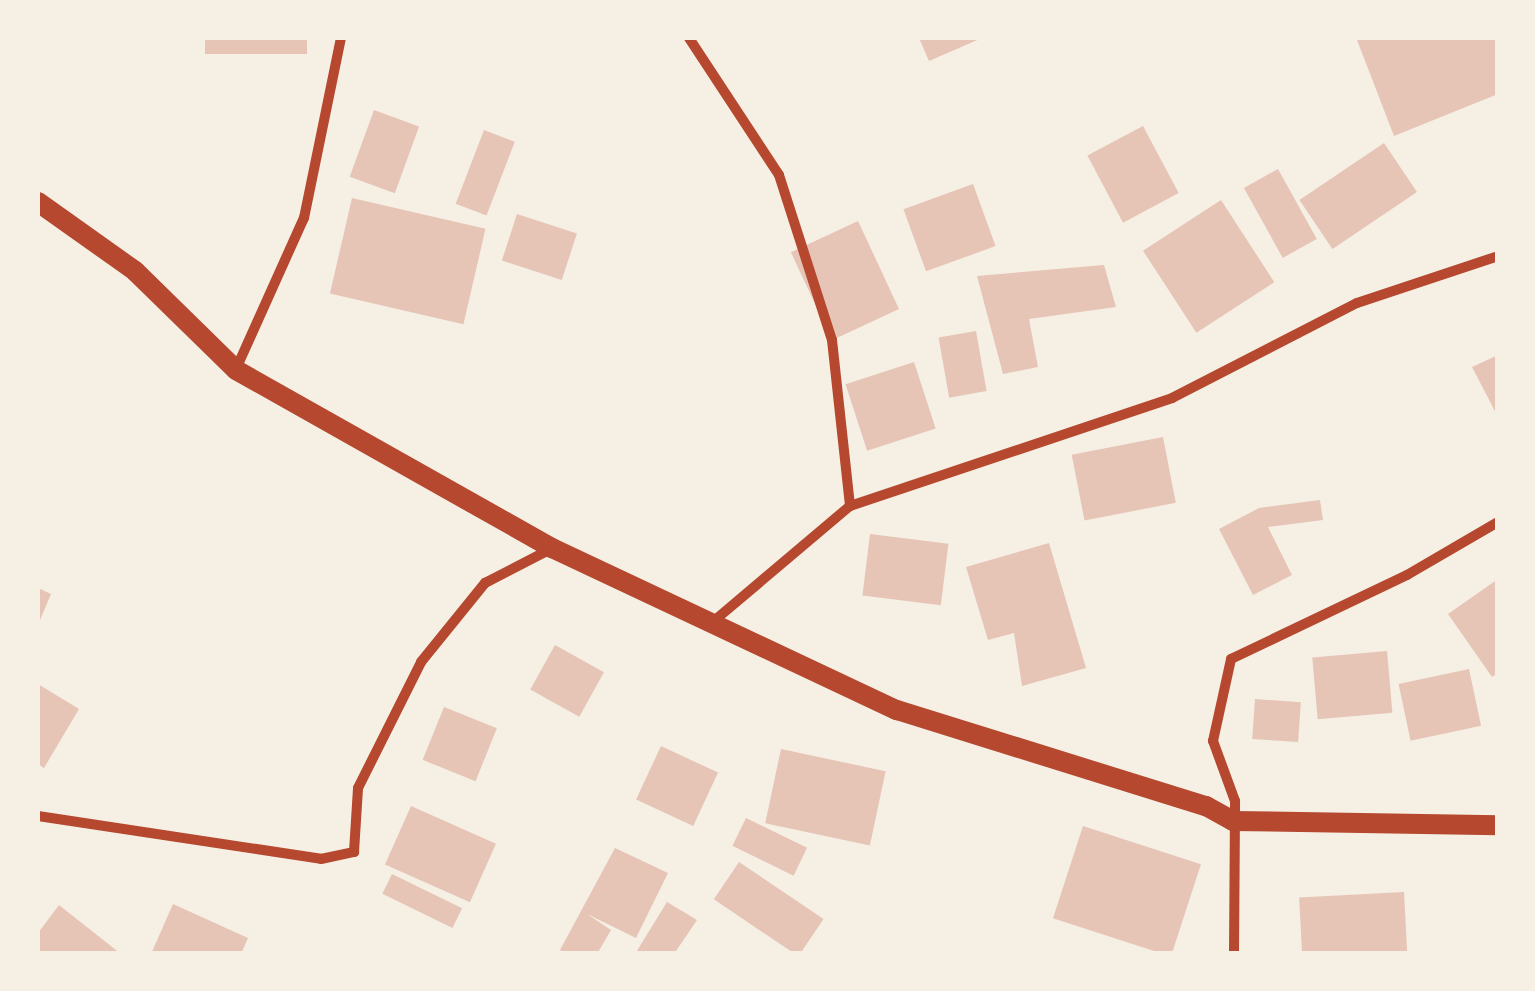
<!DOCTYPE html>
<style>
body{margin:0}
#map{position:relative;width:1535px;height:991px;overflow:hidden;background:#f6efe4;font-family:"DM Sans",sans-serif}
div>[style]{position:absolute}
[style*='--x']{left:calc(var(--x)*1px);top:calc(var(--y)*1px);width:calc(var(--w)*1px);rotate:calc(var(--a)*1deg)}
.building>*{inset:0;background:#e6c5b7;transform-origin:0 0}
.minor>*{height:10px;margin:-5px;padding:0 5px;transform-origin:5px;border-radius:5px;background:#b5482f}
.secondary>*{height:20px;margin:-10px;padding:0 10px;transform-origin:10px;border-radius:10px;background:#b5482f}
span{translate:-50% -50%;white-space:nowrap;text-align:center;line-height:1.15;-webkit-text-stroke:9px #f6efe4;paint-order:stroke}
.frame{position:absolute;inset:0;border:40px solid #f6efe4;pointer-events:none}
</style>
<div id="map">
<div class="building">
<div style="left:205px;top:38px;width:102px;height:16px"></div>
<div style="clip-path:polygon(919px 38px,982px 38px,929px 61px)"></div>
<div style="clip-path:polygon(1362px 38px,1498px 38px,1498px 94px,1394px 136px,1357px 40px)"></div>
<div style="left:374px;top:110px;width:48px;height:71px;rotate:20deg"></div>
<div style="left:1143px;top:126px;width:76px;height:63px;rotate:62deg"></div>
<div style="left:484px;top:130px;width:33px;height:79px;rotate:21deg"></div>
<div style="left:1384px;top:143px;width:59px;height:102px;rotate:56deg"></div>
<div style="left:1278px;top:169px;width:80px;height:39px;rotate:61deg"></div>
<div style="left:973px;top:184px;width:66px;height:74px;rotate:70deg"></div>
<div style="left:352px;top:198px;width:137px;height:98px;rotate:13deg"></div>
<div style="left:1221px;top:200px;width:98px;height:93px;rotate:57deg"></div>
<div style="left:517px;top:214px;width:63px;height:49px;rotate:18deg"></div>
<div style="left:858px;top:221px;width:97px;height:74px;rotate:65deg"></div>
<div style="clip-path:polygon(1104px 265px,1116px 307px,1029px 319px,1038px 367px,1003px 374px,977px 276px)"></div>
<div style="left:976px;top:331px;width:61px;height:38px;rotate:80deg"></div>
<div style="clip-path:polygon(1498px 355px,1498px 417px,1472px 367px)"></div>
<div style="left:914px;top:362px;width:70px;height:72px;rotate:72deg"></div>
<div style="left:1163px;top:437px;width:67px;height:93px;rotate:79deg"></div>
<div style="clip-path:polygon(1320px 500px,1323px 520px,1268px 527px,1292px 575px,1253px 595px,1219px 529px,1259px 508px)"></div>
<div style="left:870px;top:534px;width:79px;height:62px;rotate:7deg"></div>
<div style="clip-path:polygon(1049px 543px,1086px 668px,1022px 686px,1014px 633px,988px 640px,966px 567px)"></div>
<div style="clip-path:polygon(1498px 579px,1498px 673px,1492px 677px,1448px 614px)"></div>
<div style="clip-path:polygon(38px 588px,51px 594px,38px 625px)"></div>
<div style="left:555px;top:645px;width:56px;height:51px;rotate:29deg"></div>
<div style="left:1387px;top:651px;width:62px;height:75px;rotate:85deg"></div>
<div style="left:1469px;top:669px;width:58px;height:72px;rotate:78deg"></div>
<div style="clip-path:polygon(38px 684px,79px 709px,44px 768px,38px 764px)"></div>
<div style="left:1255px;top:699px;width:46px;height:40px;rotate:4deg"></div>
<div style="left:444px;top:707px;width:57px;height:57px;rotate:22deg"></div>
<div style="left:661px;top:746px;width:63px;height:59px;rotate:25deg"></div>
<div style="left:781px;top:749px;width:107px;height:76px;rotate:12deg"></div>
<div style="left:411px;top:806px;width:93px;height:64px;rotate:24deg"></div>
<div style="left:746px;top:818px;width:68px;height:31px;rotate:26deg"></div>
<div style="left:1083px;top:826px;width:124px;height:97px;rotate:18deg"></div>
<div style="clip-path:polygon(615px 848px,668px 873px,636px 938px,587px 914px,611px 930px,597px 954px,566px 954px,560px 950px)"></div>
<div style="left:739px;top:862px;width:102px;height:45px;rotate:34deg"></div>
<div style="left:392px;top:874px;width:78px;height:22px;rotate:26deg"></div>
<div style="left:1404px;top:892px;width:62px;height:105px;rotate:87deg"></div>
<div style="clip-path:polygon(667px 902px,697px 920px,674px 954px,635px 954px)"></div>
<div style="clip-path:polygon(173px 904px,248px 938px,241px 954px,151px 954px)"></div>
<div style="clip-path:polygon(59px 905px,121px 954px,38px 954px,38px 933px)"></div>
</div>
<div class="minor">
<div style="--x:689;--y:38;--w:164;--a:56.7"></div>
<div style="--x:779;--y:175;--w:173;--a:72.2"></div>
<div style="--x:832;--y:340;--w:167;--a:83.8"></div>
<div style="--x:236;--y:369;--w:166;--a:-65.8"></div>
<div style="--x:304;--y:218;--w:184;--a:-78.4"></div>
<div style="--x:715;--y:620;--w:177;--a:-40.2"></div>
<div style="--x:850;--y:506;--w:340;--a:-18.5"></div>
<div style="--x:1172;--y:398;--w:208;--a:-27.2"></div>
<div style="--x:1357;--y:303;--w:149;--a:-18.4"></div>
<div style="--x:38;--y:816;--w:286;--a:8.6"></div>
<div style="--x:321;--y:859;--w:34;--a:-12"></div>
<div style="--x:354;--y:852;--w:64;--a:-86.4"></div>
<div style="--x:358;--y:788;--w:141;--a:-63.4"></div>
<div style="--x:421;--y:662;--w:102;--a:-51"></div>
<div style="--x:485;--y:583;--w:74;--a:-27.3"></div>
<div style="--x:1234;--y:954;--w:153;--a:-89.6"></div>
<div style="--x:1235;--y:801;--w:64;--a:-110.1"></div>
<div style="--x:1213;--y:741;--w:84;--a:-77.6"></div>
<div style="--x:1231;--y:659;--w:195;--a:-25.5"></div>
<div style="--x:1407;--y:575;--w:105;--a:-30.2"></div>
</div>
<div class="secondary">
<div style="--x:38;--y:202;--w:119;--a:35.4"></div>
<div style="--x:135;--y:271;--w:141;--a:44.4"></div>
<div style="--x:236;--y:370;--w:363;--a:29.4"></div>
<div style="--x:552;--y:548;--w:381;--a:25.2"></div>
<div style="--x:897;--y:710;--w:324;--a:17.3"></div>
<div style="--x:1206;--y:806;--w:31;--a:29"></div>
<div style="--x:1233;--y:821;--w:265;--a:0.9"></div>
</div>
<div class="frame"></div>
</div>
